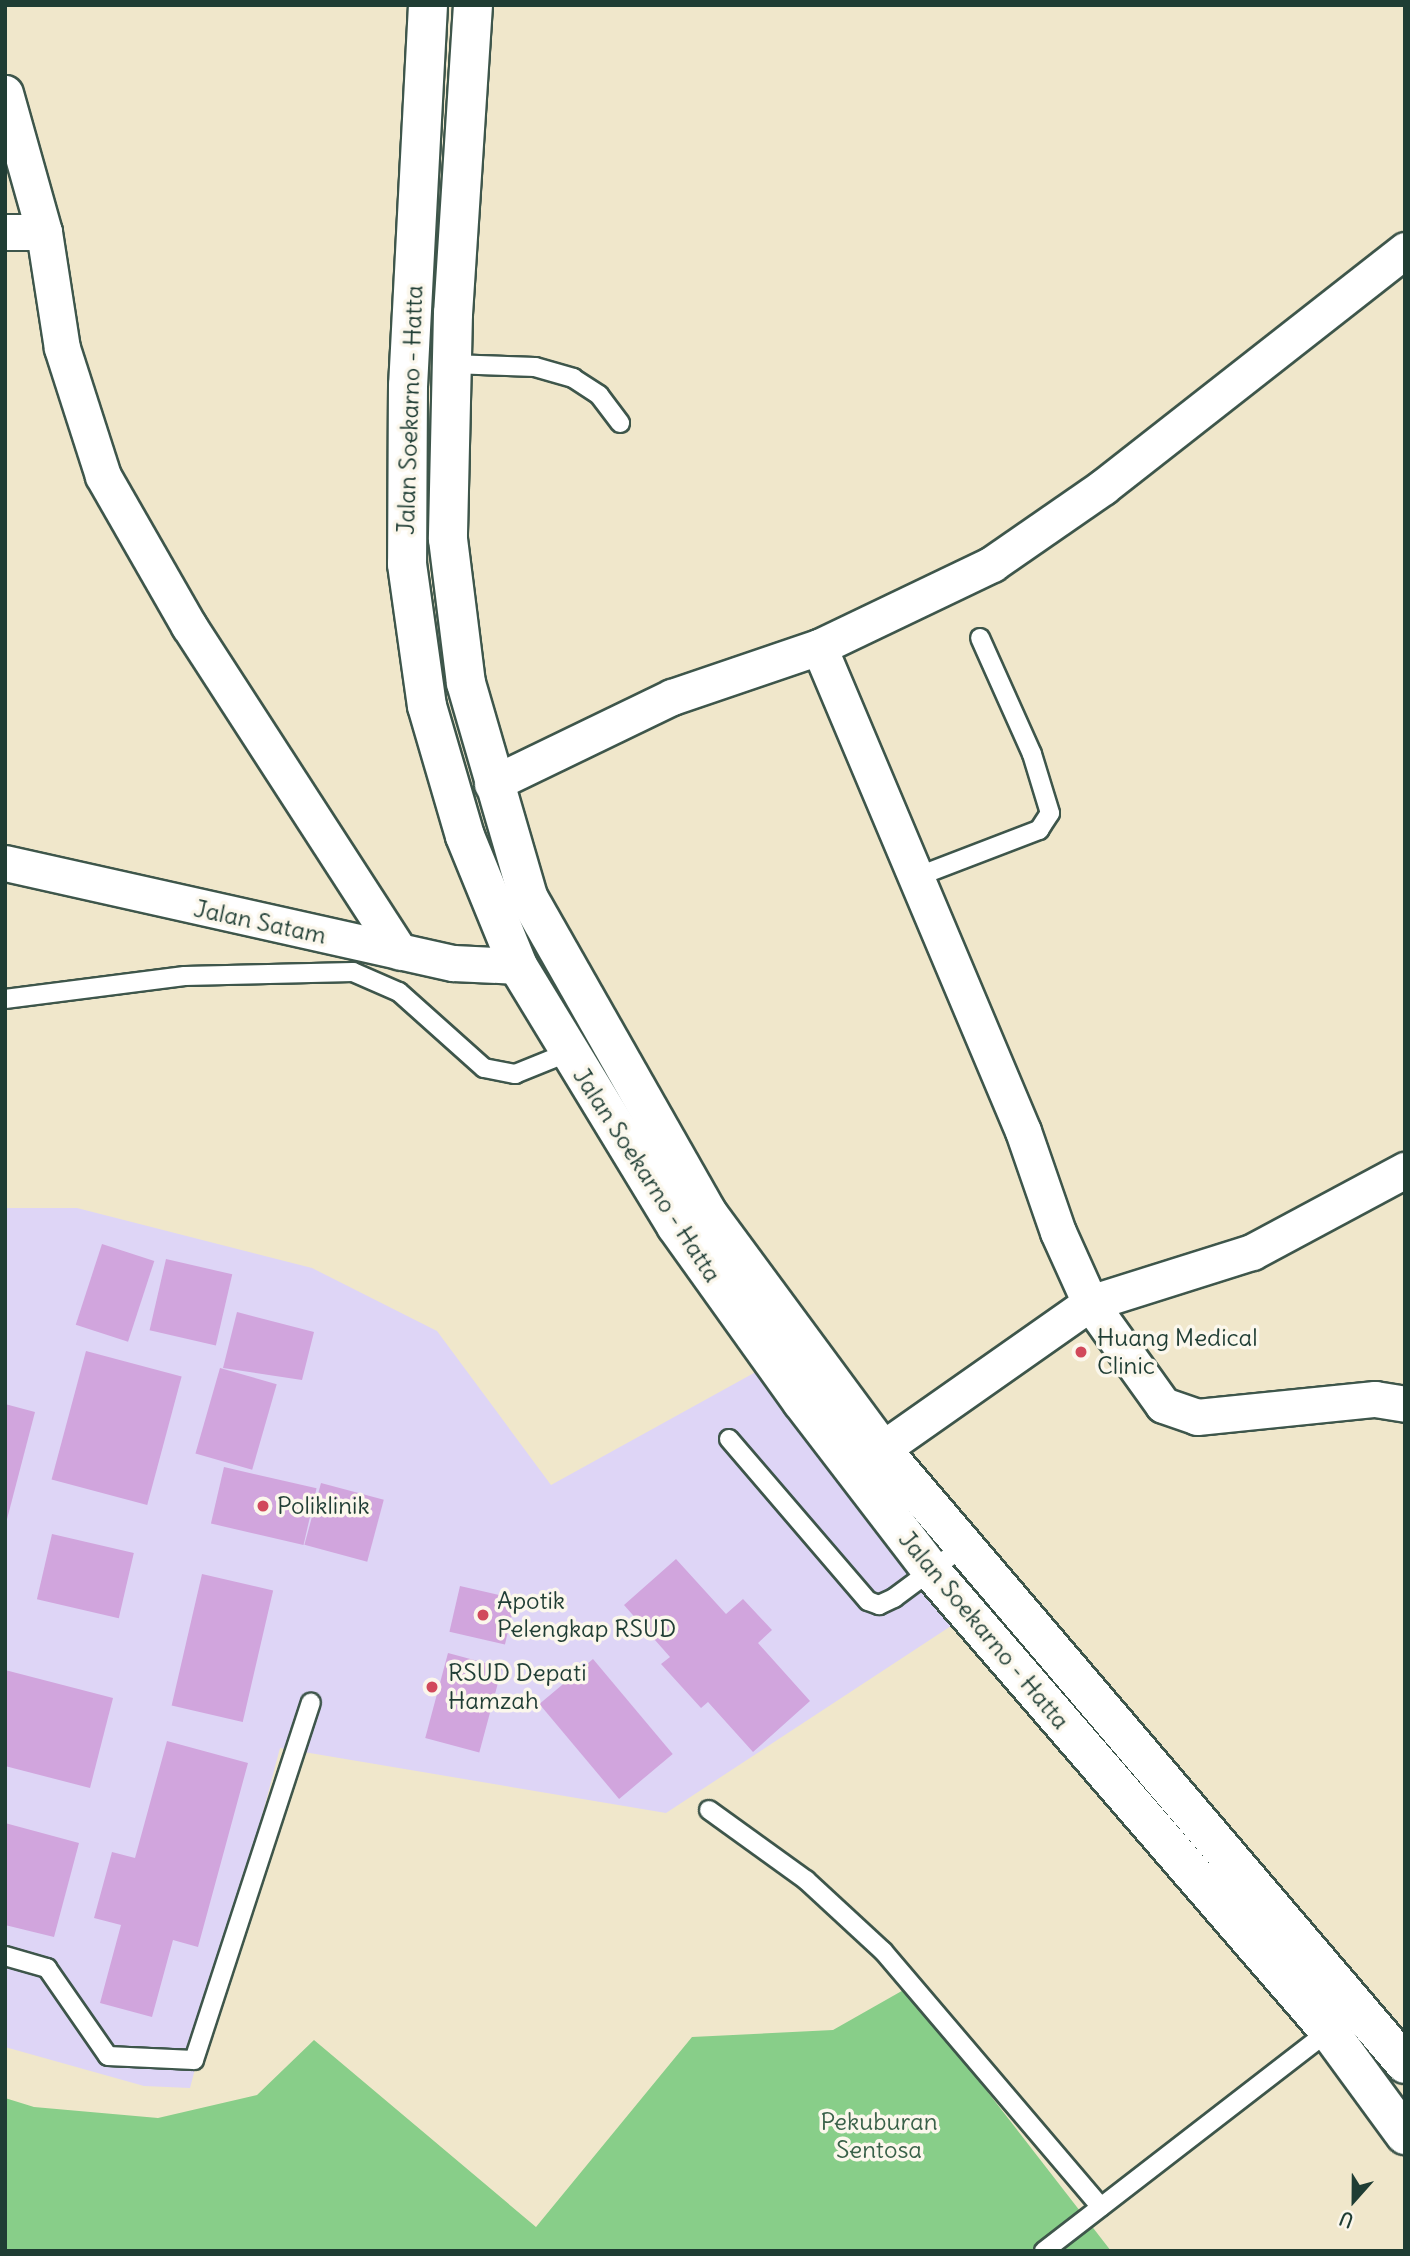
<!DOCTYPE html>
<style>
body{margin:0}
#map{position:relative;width:1410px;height:2256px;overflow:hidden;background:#f0e7cb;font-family:Delius,sans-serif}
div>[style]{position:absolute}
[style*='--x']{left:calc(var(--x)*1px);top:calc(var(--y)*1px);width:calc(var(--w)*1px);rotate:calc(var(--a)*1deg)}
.built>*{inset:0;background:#ded5f6}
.green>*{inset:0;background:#88ce89}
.building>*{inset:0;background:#d1a5dd;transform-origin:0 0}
.roads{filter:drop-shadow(2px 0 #3e564b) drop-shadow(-2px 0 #3e564b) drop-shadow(0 2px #3e564b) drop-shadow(0 -2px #3e564b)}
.lane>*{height:18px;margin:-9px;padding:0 9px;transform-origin:9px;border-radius:9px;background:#fff}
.street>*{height:35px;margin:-17.5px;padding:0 17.5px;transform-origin:17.5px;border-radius:17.5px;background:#fff}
.highway>*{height:38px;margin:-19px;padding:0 19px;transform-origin:19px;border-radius:19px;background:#fff}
.dots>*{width:19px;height:19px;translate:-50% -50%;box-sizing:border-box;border:4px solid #fbf7ec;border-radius:50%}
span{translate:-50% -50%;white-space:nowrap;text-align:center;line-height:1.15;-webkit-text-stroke:7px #fbf7ec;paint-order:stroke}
.street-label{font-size:24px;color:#1f3d34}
.poi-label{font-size:24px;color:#1f3d34}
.left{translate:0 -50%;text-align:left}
.park-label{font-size:24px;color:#396149}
.frame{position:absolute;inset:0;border:7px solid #1f3d34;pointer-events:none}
.north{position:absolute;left:1319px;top:2165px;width:70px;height:70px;-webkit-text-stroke:5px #fbf7ec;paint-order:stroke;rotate:201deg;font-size:19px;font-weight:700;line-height:28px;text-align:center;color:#1f3d34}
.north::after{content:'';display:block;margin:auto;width:24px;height:32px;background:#1f3d34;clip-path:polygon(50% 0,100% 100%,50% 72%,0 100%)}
</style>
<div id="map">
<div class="built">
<div style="clip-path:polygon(5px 1208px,77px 1208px,312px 1268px,437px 1331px,551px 1485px,763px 1368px,951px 1626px,666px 1813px,280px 1748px,190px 2088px,144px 2086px,5px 2047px)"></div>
</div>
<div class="green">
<div style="clip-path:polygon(907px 1988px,1111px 2251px,5px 2251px,5px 2098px,34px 2107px,158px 2118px,257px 2095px,314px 2040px,536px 2227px,692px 2037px,833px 2030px)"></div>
</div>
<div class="building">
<div style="left:102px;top:1244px;width:55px;height:85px;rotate:18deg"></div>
<div style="left:166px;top:1259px;width:68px;height:73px;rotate:13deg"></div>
<div style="clip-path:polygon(237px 1312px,314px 1332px,302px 1380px,223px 1368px)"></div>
<div style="left:86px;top:1351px;width:99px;height:133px;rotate:15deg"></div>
<div style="left:220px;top:1368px;width:59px;height:89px;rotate:16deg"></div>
<div style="clip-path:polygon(5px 1404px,35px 1412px,6px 1523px,5px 1523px)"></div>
<div style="left:224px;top:1467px;width:95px;height:58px;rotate:13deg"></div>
<div style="left:321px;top:1483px;width:65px;height:64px;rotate:15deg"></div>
<div style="left:52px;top:1534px;width:84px;height:67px;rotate:13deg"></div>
<div style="clip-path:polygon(676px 1559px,726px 1614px,743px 1599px,772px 1630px,758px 1643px,810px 1701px,753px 1752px,708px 1702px,701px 1708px,661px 1664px,670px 1657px,624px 1605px)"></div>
<div style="left:202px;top:1574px;width:73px;height:135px;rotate:13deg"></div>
<div style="left:460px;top:1586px;width:57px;height:47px;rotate:13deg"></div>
<div style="left:448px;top:1653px;width:56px;height:88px;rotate:15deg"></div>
<div style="left:593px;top:1659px;width:124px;height:70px;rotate:50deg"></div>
<div style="clip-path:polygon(5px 1670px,113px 1698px,90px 1788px,5px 1766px)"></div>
<div style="clip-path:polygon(167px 1741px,248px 1763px,198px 1947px,173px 1940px,152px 2017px,100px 2003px,121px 1925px,94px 1918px,112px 1852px,135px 1858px)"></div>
<div style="clip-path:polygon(5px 1823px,79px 1843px,54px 1937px,5px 1925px)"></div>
</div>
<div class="roads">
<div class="lane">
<div style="--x:451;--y:364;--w:84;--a:2"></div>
<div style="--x:535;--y:367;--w:40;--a:16"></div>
<div style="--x:573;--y:378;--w:31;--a:33"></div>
<div style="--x:599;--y:395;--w:35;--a:53"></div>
<div style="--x:919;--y:876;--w:129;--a:-21"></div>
<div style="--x:1039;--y:830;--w:20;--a:-57"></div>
<div style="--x:1050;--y:813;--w:62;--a:-107"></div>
<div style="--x:1032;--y:754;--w:127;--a:-114.1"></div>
<div style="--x:5;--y:999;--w:181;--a:-7.3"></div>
<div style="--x:185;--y:976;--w:168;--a:-1.4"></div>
<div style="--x:353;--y:972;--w:50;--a:23.5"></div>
<div style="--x:399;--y:992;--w:114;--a:41.8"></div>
<div style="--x:484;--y:1068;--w:32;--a:11"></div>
<div style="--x:515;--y:1074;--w:56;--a:-22"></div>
<div style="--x:729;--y:1439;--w:213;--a:49.4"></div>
<div style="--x:868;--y:1601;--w:12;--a:20"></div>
<div style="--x:879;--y:1605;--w:17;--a:-25"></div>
<div style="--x:894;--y:1598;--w:82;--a:-36.6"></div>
<div style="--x:709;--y:1810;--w:120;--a:35.8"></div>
<div style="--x:806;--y:1880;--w:105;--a:42.7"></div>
<div style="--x:883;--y:1951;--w:336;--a:49.6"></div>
<div style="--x:5;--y:1956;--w:44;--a:15.9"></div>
<div style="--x:47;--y:1968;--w:107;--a:55.3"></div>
<div style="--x:108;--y:2056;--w:86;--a:2.7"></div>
<div style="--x:194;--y:2060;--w:376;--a:-71.9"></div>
<div style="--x:1044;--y:2251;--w:360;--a:-37.7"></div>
</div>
<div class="street">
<div style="--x:5;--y:93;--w:144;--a:74.3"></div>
<div style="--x:44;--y:232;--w:117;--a:81.2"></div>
<div style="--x:62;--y:348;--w:134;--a:72.2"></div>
<div style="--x:103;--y:476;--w:173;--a:60.2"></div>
<div style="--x:189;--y:626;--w:388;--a:57.1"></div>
<div style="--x:5;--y:232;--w:39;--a:0"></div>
<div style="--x:819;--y:647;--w:525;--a:67.15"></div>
<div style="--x:1023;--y:1131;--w:107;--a:70.9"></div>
<div style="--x:1058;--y:1232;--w:78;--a:65.7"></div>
<div style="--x:1090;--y:1303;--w:125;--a:54.4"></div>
<div style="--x:1163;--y:1405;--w:36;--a:19"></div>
<div style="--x:1197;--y:1417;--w:179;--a:-5.8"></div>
<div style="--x:1375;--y:1399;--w:30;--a:9"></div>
<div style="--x:492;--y:784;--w:200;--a:-25.8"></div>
<div style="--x:672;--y:697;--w:155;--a:-18.8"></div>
<div style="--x:819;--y:647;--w:192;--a:-25.6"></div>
<div style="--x:992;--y:564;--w:135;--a:-34.7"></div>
<div style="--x:1103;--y:487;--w:384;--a:-38.1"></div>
<div style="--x:5;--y:863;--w:459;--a:12.6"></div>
<div style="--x:453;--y:963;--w:65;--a:2.6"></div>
<div style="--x:858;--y:1466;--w:284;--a:-35.1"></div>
<div style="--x:1090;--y:1303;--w:170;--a:-17.5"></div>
<div style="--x:1252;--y:1252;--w:174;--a:-28.2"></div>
</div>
<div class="highway">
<div style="--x:428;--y:5;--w:381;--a:93"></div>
<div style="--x:408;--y:385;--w:179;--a:90.3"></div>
<div style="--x:407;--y:564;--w:143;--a:82"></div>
<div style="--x:427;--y:706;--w:135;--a:73.7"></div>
<div style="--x:465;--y:836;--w:140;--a:67.8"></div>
<div style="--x:518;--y:966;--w:304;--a:58.7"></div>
<div style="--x:676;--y:1226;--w:216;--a:54.4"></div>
<div style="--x:802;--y:1402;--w:215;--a:52.5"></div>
<div style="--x:933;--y:1573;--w:605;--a:49.15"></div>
<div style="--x:1329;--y:2031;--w:129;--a:53.8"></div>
<div style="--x:473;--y:5;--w:309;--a:93.7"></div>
<div style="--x:453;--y:313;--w:226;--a:91.3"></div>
<div style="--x:448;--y:539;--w:145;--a:82.9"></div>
<div style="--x:466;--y:683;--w:223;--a:73.8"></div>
<div style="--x:528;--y:897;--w:366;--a:60.4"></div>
<div style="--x:709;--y:1215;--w:293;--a:53.6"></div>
<div style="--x:883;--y:1451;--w:805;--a:49.58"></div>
</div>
</div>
<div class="dots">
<div style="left:1081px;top:1352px;background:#d1495b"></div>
<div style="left:263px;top:1506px;background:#d1495b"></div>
<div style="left:483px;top:1615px;background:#d1495b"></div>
<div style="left:432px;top:1687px;background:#d1495b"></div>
</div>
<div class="street-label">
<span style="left:410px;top:410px;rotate:-88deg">Jalan Soekarno - Hatta</span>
<span style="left:260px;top:922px;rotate:12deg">Jalan Satam</span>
<span style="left:647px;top:1175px;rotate:57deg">Jalan Soekarno - Hatta</span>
<span style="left:984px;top:1630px;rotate:50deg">Jalan Soekarno - Hatta</span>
</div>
<div class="poi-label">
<span class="left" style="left:1097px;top:1352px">Huang Medical<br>Clinic</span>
<span class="left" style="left:277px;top:1506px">Poliklinik</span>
<span class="left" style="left:497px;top:1615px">Apotik<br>Pelengkap RSUD</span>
<span class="left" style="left:448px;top:1687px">RSUD Depati<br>Hamzah</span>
</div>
<div class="park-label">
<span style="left:879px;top:2136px">Pekuburan<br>Sentosa</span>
</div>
<div class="frame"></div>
<div class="north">U</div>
</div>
